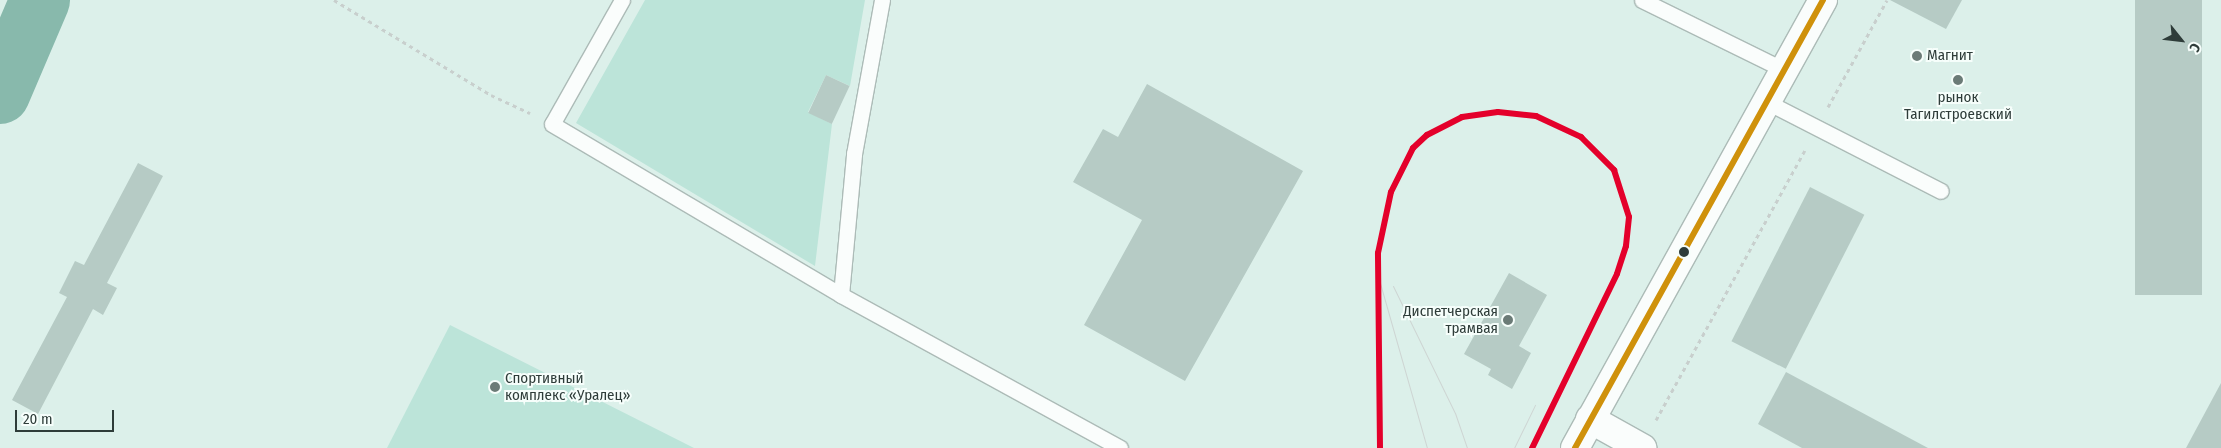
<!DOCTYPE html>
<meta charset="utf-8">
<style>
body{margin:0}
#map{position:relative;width:2221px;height:448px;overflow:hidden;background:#dcf0ea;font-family:"Fira Sans Condensed",sans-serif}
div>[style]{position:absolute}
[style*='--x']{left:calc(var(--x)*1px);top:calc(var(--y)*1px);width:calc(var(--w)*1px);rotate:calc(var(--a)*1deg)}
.green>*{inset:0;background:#bce4d9}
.river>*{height:60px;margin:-30px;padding:0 30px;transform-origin:30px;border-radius:30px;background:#88b9ac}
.building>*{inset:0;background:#b6cbc5;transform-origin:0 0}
.path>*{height:3px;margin-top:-1.5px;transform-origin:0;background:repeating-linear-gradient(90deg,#c8cfcd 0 4px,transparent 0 8px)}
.roads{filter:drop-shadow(1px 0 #acbbb7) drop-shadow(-1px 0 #acbbb7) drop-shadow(0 1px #acbbb7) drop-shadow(0 -1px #acbbb7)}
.service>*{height:15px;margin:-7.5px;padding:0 7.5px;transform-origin:7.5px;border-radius:7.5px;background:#fafdfc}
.minor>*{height:28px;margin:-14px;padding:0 14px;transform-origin:14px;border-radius:14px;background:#fafdfc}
.secondary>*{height:28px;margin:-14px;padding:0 14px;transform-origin:14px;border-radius:14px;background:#fafdfc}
.tram>*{height:1px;margin:-0.5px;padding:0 0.5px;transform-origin:0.5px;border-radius:0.5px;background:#ced5d3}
.bus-1>*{height:6px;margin:-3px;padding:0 3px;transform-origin:3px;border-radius:3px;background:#cf910b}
.tram-1>*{height:6px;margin:-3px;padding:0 3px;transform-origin:3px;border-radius:3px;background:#e4002b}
.dots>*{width:14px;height:14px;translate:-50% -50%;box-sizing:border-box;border:2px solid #f6fefb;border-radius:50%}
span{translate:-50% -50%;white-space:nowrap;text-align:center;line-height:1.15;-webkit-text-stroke:4px #f6fefb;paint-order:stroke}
.poi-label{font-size:15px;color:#2e3c39}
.left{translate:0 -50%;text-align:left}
.right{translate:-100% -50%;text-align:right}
.north{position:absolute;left:2156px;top:15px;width:50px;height:50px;-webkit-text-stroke:4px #f6fefb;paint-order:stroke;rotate:119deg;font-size:14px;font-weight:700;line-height:20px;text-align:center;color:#2e3c39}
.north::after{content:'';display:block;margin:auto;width:18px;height:22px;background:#2e3c39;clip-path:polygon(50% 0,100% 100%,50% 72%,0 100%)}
.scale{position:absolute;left:15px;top:410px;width:99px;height:22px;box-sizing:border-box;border:2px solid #2e3c39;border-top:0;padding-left:6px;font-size:15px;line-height:18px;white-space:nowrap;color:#2e3c39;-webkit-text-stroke:4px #f6fefb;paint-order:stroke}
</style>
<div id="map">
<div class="green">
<div style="clip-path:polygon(645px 0,865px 0,850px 86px,826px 75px,808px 112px,832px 124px,815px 266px,576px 123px)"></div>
<div style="clip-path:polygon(450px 325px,694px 448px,387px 448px)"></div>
</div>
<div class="river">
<div style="--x:0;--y:94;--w:102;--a:-66.9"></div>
</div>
<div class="building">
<div style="clip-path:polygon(1890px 0,1962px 0,1946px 29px)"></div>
<div style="left:2135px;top:0;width:67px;height:295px"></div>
<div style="left:826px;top:75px;width:26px;height:42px;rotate:25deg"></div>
<div style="clip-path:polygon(1147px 84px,1303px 171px,1185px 381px,1084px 325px,1142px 220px,1073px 182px,1103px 129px,1118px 137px)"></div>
<div style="clip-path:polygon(138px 163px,163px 176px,107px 283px,117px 288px,103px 315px,93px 309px,38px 414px,12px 400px,67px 297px,59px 293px,75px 261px,84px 265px)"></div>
<div style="left:1810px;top:187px;width:61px;height:173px;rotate:27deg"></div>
<div style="clip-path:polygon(1509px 273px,1547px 295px,1519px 346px,1531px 353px,1512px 389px,1488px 375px,1491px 369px,1464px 354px)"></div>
<div style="clip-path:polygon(1786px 372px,1928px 448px,1802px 448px,1758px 424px)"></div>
<div style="clip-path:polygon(2221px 383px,2221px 448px,2186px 448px)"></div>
</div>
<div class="path">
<div style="--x:334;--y:0;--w:184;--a:31.2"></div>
<div style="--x:491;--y:95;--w:43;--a:24.8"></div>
<div style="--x:1828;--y:107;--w:122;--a:-61.1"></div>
<div style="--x:1656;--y:420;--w:308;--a:-61.1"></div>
</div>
<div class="roads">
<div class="service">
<div style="--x:622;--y:0;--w:142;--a:119.4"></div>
<div style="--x:552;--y:124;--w:336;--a:30.6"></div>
<div style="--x:841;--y:295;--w:318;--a:28.7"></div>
<div style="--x:1642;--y:0;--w:161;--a:26.2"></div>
<div style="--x:1767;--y:102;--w:195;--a:27.1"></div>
<div style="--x:841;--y:295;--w:142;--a:-84.7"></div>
<div style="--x:854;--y:154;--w:157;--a:-79.7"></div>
</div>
<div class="minor">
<div style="--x:1590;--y:419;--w:60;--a:29.1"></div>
</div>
<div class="secondary">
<div style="--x:1575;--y:448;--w:512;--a:-61.03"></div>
</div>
</div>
<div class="tram">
<div style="--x:1378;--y:276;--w:179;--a:74.1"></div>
<div style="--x:1393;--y:286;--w:141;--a:64"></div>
<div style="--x:1455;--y:413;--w:37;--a:71"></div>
<div style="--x:1514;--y:448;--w:48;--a:-64"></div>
</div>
<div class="bus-1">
<div style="--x:1575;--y:448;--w:512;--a:-61.03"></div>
</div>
<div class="tram-1">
<div style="--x:1380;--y:448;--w:195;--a:-90.6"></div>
<div style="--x:1378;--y:253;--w:62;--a:-78"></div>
<div style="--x:1391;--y:192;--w:49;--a:-63.4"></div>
<div style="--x:1413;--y:148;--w:19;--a:-43"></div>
<div style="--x:1427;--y:135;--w:39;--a:-27"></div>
<div style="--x:1462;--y:117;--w:36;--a:-8"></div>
<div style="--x:1498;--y:112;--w:38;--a:6"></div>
<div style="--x:1536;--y:116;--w:50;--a:25"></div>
<div style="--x:1581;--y:137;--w:47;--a:45"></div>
<div style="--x:1614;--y:170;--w:49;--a:72.3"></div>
<div style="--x:1629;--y:217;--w:29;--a:96"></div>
<div style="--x:1626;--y:246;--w:29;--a:108"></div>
<div style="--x:1617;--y:274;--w:194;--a:116"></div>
</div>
<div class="dots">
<div style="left:1917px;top:56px;background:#6b7b77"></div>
<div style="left:1958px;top:80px;background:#6b7b77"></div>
<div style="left:1684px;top:252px;background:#2e3c39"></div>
<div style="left:1508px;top:320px;background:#6b7b77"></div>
<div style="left:495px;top:387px;background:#6b7b77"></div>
</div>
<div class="poi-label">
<span class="left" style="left:1927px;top:56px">Магнит</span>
<span style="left:1958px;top:106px">рынок<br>Тагилстроевский</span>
<span class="right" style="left:1498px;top:320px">Диспетчерская<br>трамвая</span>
<span class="left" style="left:505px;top:387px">Спортивный<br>комплекс «Уралец»</span>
</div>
<div class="north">С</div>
<div class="scale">20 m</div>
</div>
